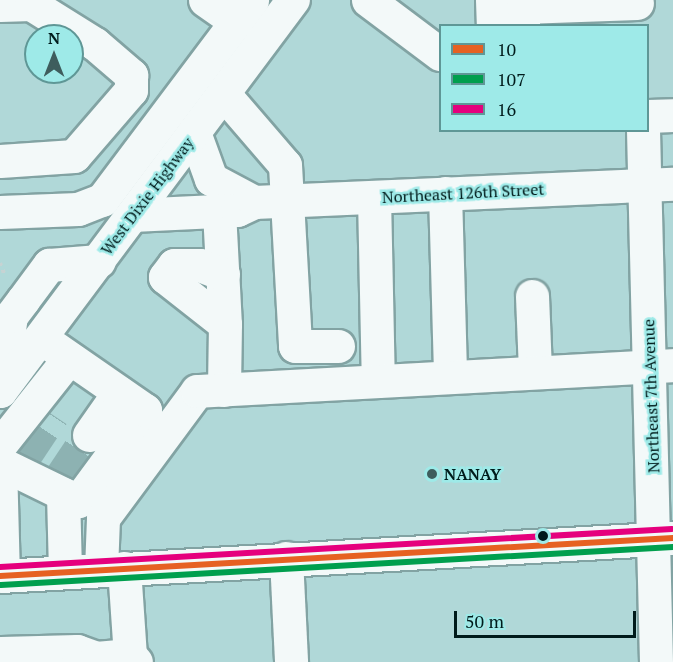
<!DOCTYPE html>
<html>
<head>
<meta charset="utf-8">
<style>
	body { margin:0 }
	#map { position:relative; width:673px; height:662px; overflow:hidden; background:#b0d8d8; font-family:"PT Serif",serif }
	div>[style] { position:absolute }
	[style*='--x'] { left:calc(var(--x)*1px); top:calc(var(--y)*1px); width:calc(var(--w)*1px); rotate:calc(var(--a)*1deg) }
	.minor-tunnel>* { height:33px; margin-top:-16.5px; transform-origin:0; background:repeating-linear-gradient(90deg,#8db2b2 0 33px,transparent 0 49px) }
	.path>* { height:4px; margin-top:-2px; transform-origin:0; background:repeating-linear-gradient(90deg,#c6d3d3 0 3px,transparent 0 7.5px) }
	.roads { filter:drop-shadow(2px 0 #82a3a3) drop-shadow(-2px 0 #82a3a3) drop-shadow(0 2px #82a3a3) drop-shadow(0 -2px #82a3a3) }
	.minor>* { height:33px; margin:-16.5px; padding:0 16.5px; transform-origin:16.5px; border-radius:16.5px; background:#f3f9f9 }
	.major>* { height:33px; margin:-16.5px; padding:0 16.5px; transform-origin:16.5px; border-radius:16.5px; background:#f3f9f9 }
	.bus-1>* { height:6px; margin:-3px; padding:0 3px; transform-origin:3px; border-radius:3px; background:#e66122 }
	.bus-2>* { height:6px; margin:-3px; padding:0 3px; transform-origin:3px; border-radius:3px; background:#009f4e }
	.bus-3>* { height:6px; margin:-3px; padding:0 3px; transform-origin:3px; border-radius:3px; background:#e5007d }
	.dots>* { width:16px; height:16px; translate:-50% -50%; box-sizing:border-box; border:3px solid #9eeae8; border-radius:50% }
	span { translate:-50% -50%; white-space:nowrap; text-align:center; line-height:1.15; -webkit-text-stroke:5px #9eeae8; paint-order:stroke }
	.street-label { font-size:16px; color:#001b1b }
	.poi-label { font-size:16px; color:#001b1b; font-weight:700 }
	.left { translate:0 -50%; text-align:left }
	.legend { position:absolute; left:439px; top:24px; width:210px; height:108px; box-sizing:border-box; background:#9eeae8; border:2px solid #5f9796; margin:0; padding:8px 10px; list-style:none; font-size:18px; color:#001b1b }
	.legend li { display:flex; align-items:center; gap:12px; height:30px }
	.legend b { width:30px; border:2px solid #5f9796 }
	.north { position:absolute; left:24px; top:24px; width:60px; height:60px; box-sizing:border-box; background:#9eeae8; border:2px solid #5f9796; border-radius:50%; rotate:0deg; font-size:16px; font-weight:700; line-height:24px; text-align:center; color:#001b1b }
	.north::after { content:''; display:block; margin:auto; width:21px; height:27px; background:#3e5d5d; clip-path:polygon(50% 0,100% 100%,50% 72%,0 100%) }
	.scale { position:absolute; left:454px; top:611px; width:182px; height:27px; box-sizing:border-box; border:3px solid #001b1b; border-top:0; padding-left:8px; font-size:18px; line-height:21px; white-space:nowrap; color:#001b1b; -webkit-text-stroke:4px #9eeae8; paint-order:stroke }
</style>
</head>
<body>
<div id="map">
	<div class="minor-tunnel">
		<div style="--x:25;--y:456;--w:50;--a:-56.3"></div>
		<div style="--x:61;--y:477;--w:50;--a:-56.3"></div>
	</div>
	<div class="path">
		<div style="--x:0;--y:263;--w:14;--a:69"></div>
	</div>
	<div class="roads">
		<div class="minor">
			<div style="--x:205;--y:0;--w:38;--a:35"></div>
			<div style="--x:368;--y:0;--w:90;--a:36.9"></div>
			<div style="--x:492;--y:0;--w:26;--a:88"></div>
			<div style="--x:0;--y:5;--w:31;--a:-2"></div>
			<div style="--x:31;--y:4;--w:75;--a:32"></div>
			<div style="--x:95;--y:44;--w:48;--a:40.7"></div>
			<div style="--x:131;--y:75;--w:15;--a:90"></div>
			<div style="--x:131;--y:90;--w:87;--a:130.8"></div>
			<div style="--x:74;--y:156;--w:74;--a:176.1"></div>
			<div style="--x:523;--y:26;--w:19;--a:-90"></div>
			<div style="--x:523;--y:7;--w:114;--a:-2"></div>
			<div style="--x:223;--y:93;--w:95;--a:49.3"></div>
			<div style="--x:285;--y:165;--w:181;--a:86.8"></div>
			<div style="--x:295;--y:346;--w:43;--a:0"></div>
			<div style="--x:648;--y:116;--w:25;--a:-2"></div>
			<div style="--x:643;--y:130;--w:532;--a:88.6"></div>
			<div style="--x:194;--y:132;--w:50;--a:70.1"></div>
			<div style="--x:211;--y:179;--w:49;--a:28.1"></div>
			<div style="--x:445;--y:193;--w:184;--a:88.4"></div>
			<div style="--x:374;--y:197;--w:184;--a:88.8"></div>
			<div style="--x:219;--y:211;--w:113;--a:87"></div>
			<div style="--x:225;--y:324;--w:66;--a:90.9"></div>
			<div style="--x:132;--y:215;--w:105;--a:-2.7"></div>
			<div style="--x:237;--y:210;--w:19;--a:-25"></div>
			<div style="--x:254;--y:202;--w:419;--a:-2.5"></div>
			<div style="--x:223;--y:274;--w:25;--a:-159"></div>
			<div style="--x:200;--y:265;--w:26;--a:180"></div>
			<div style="--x:174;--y:265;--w:15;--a:127"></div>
			<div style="--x:165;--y:277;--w:76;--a:38.1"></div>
			<div style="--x:532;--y:296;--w:76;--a:87.7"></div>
			<div style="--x:0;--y:391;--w:76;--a:-81.7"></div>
			<div style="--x:11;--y:316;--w:20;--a:-53"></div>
			<div style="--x:23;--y:300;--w:44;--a:-53.4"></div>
			<div style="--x:49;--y:265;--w:50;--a:-4.6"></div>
			<div style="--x:89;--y:435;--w:52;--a:-55.1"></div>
			<div style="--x:0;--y:445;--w:111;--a:-51.6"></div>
			<div style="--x:0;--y:463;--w:87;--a:26"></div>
			<div style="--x:78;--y:501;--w:113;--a:-53.6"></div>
			<div style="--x:145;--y:410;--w:126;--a:-145.3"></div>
			<div style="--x:0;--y:463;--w:113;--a:88.5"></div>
			<div style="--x:63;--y:494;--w:78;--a:88.5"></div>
			<div style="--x:286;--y:558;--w:104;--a:87.2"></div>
			<div style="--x:124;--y:568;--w:87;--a:86.1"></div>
			<div style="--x:130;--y:655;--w:9;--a:49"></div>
			<div style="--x:101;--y:570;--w:52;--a:-87.8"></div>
			<div style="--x:103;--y:518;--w:158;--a:-53.5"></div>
			<div style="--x:197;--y:391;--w:477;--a:-3.1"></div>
			<div style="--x:2;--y:662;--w:9;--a:-96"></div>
			<div style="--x:1;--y:653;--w:76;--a:-1.5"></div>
			<div style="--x:77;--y:651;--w:20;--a:20"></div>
			<div style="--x:96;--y:658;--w:34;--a:-5"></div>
		</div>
		<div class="major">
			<div style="--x:0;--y:212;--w:78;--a:-2.2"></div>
			<div style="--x:78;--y:209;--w:26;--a:-21"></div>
			<div style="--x:102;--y:200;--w:250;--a:-53.1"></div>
			<div style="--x:0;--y:391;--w:489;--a:-53.2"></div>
			<div style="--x:0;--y:576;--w:674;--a:-3.23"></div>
		</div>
	</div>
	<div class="bus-1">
		<div style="--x:0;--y:576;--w:674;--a:-3.23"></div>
	</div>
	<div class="bus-2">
		<div style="--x:1;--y:585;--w:673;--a:-3.24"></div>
	</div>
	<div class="bus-3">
		<div style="--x:0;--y:567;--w:673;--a:-3.24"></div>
	</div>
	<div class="dots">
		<div style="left:432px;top:474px;background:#3e5d5d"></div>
		<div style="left:543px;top:536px;background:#001b1b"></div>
	</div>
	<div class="street-label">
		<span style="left:463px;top:193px;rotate:-3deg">Northeast 126th Street</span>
		<span style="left:147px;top:196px;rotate:-53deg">West Dixie Highway</span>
		<span style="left:651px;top:396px;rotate:-92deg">Northeast 7th Avenue</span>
	</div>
	<div class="poi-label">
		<span class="left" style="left:444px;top:474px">NANAY</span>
	</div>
	<ul class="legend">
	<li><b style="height:8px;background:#e66122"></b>10</li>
	<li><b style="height:8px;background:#009f4e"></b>107</li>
	<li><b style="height:8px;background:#e5007d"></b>16</li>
	</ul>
	<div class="north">N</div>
	<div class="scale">50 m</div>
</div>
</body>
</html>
